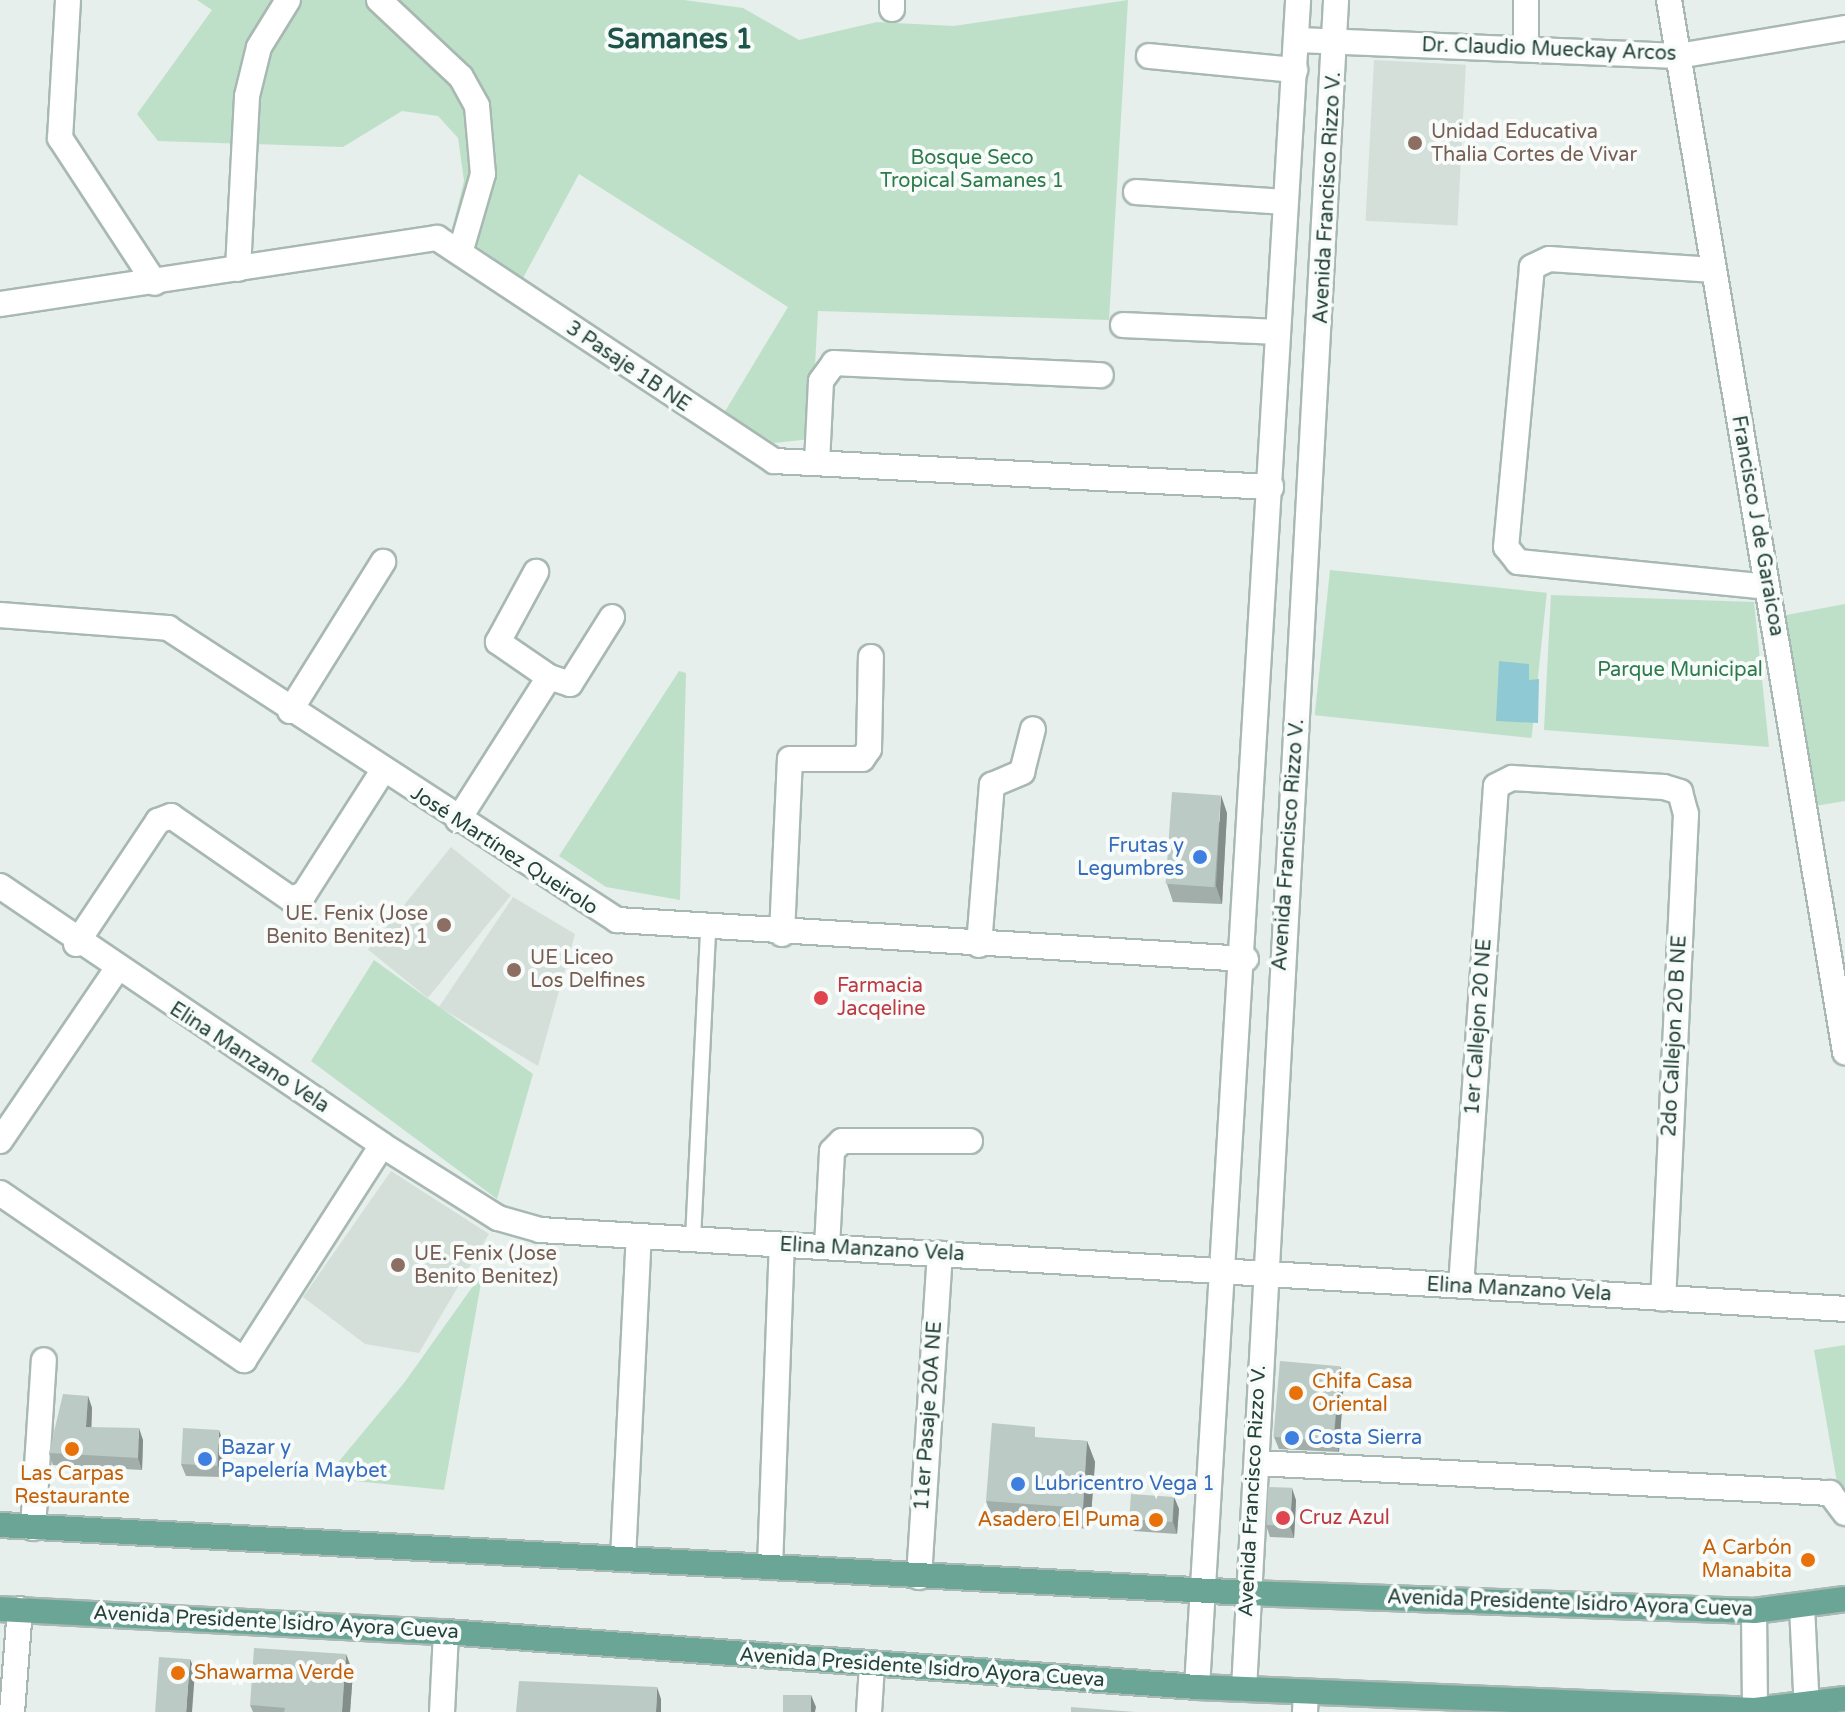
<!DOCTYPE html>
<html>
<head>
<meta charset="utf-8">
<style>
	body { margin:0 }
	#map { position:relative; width:1845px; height:1712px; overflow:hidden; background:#e6efeb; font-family:"Varela Round",sans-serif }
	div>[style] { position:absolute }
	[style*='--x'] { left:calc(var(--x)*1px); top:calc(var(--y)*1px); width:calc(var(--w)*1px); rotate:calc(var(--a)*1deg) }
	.built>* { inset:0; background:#d4dfda; transform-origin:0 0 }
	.green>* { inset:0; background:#bfe0c8; transform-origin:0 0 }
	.water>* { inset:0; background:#8ec9d4 }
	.roads { filter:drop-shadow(2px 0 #a8b8b2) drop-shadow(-2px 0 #a8b8b2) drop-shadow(0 2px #a8b8b2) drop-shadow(0 -2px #a8b8b2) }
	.service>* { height:14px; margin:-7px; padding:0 7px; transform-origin:7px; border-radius:7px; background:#fff }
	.minor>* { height:24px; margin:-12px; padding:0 12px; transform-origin:12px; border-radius:12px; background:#fff }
	.tertiary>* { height:24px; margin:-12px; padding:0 12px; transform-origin:12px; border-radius:12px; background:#fff }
	.secondary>* { height:24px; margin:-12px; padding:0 12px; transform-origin:12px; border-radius:12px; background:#fff }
	.primary>* { height:24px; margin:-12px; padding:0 12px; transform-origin:12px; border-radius:12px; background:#6aa596 }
	.wall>* { inset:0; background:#a1aea9 }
	.shaded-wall>* { inset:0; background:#838d89 }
	.building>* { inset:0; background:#bbcac4; transform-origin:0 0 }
	.dots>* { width:22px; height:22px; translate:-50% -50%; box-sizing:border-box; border:4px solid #f7fbf9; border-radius:50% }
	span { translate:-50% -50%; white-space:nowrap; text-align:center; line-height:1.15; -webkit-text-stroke:8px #f7fbf9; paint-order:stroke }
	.street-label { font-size:20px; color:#24423a }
	.education-label { font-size:20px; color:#785e54 }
	.left { translate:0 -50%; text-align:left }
	.right { translate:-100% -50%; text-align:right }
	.park-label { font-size:20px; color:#2d7a4b }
	.shop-label { font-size:20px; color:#366cbe }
	.health-label { font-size:20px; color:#be3a42 }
	.food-label { font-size:20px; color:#c56008 }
	.district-label { font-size:28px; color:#1f5548; font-weight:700 }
</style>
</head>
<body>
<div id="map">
	<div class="built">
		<div style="left:1374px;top:60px;width:92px;height:161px;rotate:3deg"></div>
		<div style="left:451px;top:847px;width:77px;height:132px;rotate:39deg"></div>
		<div style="clip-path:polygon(513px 897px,575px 934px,538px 1066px,439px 1007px)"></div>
		<div style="clip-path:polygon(391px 1171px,489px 1234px,419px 1353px,365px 1344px,303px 1297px)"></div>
	</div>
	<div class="green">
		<div style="clip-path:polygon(197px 0,684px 0,743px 8px,799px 40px,877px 22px,954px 26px,1128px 0,1109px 320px,818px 311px,811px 439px,774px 443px,724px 413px,788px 307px,579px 174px,523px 278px,452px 229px,464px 181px,458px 138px,438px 116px,402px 111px,343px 147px,158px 141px,137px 114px,212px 10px)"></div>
		<div style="left:1330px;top:570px;width:218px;height:146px;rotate:6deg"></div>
		<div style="clip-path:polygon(1551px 595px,1754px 602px,1769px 747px,1544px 730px)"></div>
		<div style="clip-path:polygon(1845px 604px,1845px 801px,1815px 806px,1781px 616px)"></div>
		<div style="clip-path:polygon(679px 671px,686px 673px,680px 900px,606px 887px,559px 856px)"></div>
		<div style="clip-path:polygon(374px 960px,533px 1074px,497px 1199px,311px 1061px)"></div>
		<div style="clip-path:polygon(483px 1272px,444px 1490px,325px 1478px,404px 1383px)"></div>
		<div style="clip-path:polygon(1845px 1345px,1845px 1528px,1814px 1350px)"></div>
	</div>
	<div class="water">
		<div style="clip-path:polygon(1499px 661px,1529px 664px,1529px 680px,1539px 679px,1538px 723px,1496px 721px)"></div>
	</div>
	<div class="roads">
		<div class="service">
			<div style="--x:693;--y:1239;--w:310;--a:-87.2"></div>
		</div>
		<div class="minor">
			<div style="--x:68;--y:0;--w:138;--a:93.3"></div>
			<div style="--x:60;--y:138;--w:173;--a:56.8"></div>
			<div style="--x:379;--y:0;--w:112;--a:43.2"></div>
			<div style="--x:461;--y:77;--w:33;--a:61"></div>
			<div style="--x:477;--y:106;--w:68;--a:85"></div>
			<div style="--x:483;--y:174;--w:82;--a:106.2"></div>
			<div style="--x:1669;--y:0;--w:1067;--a:80.5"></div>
			<div style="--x:892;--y:9;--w:9;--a:-90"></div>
			<div style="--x:1298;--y:40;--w:380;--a:2.4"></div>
			<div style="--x:1678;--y:56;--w:169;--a:-9.5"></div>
			<div style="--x:1526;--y:49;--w:49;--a:-90"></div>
			<div style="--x:1149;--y:56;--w:147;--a:5.5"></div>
			<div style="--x:1136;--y:192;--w:149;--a:3.8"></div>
			<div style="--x:238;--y:269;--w:173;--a:-87"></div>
			<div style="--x:247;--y:96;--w:50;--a:-76.2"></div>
			<div style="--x:259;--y:47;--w:55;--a:-58.3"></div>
			<div style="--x:1714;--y:270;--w:165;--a:-176.2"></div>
			<div style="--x:1549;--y:259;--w:19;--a:155"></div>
			<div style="--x:1532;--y:267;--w:281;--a:95.3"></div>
			<div style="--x:1506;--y:547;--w:19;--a:51"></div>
			<div style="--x:1518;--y:562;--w:250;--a:5.7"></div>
			<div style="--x:0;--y:304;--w:442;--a:-8.6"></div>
			<div style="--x:437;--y:238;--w:404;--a:33.5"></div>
			<div style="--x:774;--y:461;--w:498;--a:3"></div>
			<div style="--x:1123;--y:325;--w:155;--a:2.6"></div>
			<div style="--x:817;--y:463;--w:82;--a:-87.2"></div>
			<div style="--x:821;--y:381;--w:22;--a:-54"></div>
			<div style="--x:834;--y:363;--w:267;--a:2.6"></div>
			<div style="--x:0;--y:615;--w:169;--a:4.4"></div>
			<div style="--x:168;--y:628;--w:536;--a:33.04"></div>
			<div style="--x:617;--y:920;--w:630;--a:3.55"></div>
			<div style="--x:549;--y:677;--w:22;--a:18"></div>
			<div style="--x:570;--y:684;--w:79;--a:-57.9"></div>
			<div style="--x:290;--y:711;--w:176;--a:-58"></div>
			<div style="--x:458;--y:820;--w:169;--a:-57.5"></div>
			<div style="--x:549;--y:677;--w:62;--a:-145.5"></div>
			<div style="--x:498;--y:642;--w:80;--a:-61.5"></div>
			<div style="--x:0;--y:886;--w:462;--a:34.1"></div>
			<div style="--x:382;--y:1145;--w:137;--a:32.2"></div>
			<div style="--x:498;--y:1218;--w:44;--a:15.9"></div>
			<div style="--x:540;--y:1230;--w:1307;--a:3.46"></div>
			<div style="--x:782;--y:934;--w:175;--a:-87.4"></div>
			<div style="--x:790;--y:759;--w:72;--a:0"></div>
			<div style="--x:862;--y:759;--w:12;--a:-55"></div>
			<div style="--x:869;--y:749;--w:92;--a:-88.8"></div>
			<div style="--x:76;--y:944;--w:148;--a:-56.3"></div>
			<div style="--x:158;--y:821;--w:14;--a:-21"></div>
			<div style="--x:171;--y:816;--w:146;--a:34.7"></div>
			<div style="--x:291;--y:899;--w:14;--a:-21"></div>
			<div style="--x:304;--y:894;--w:145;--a:-57.4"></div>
			<div style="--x:979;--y:945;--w:161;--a:-85.4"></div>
			<div style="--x:992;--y:785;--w:33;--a:-23"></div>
			<div style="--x:1022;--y:772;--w:44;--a:-75.7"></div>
			<div style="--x:0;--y:1141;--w:207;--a:-55.8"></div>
			<div style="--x:0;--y:1193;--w:296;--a:34.4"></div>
			<div style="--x:244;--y:1360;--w:255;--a:-57.3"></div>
			<div style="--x:827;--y:1247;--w:96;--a:-87"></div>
			<div style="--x:832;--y:1151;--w:14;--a:-45"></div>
			<div style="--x:842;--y:1141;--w:128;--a:0"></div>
			<div style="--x:1461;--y:1286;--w:501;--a:-86"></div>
			<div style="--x:1496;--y:786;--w:18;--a:-27"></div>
			<div style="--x:1512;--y:778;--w:152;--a:3.4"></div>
			<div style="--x:1664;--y:787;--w:17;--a:17"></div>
			<div style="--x:1680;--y:792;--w:23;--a:75"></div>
			<div style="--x:1686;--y:814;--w:485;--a:92.7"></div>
			<div style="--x:1257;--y:1463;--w:574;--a:3"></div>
			<div style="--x:1830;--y:1493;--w:25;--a:53"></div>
			<div style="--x:33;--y:1528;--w:168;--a:-86.3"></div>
			<div style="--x:623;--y:1559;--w:323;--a:-87.2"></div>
			<div style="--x:770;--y:1567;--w:322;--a:-87.9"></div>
			<div style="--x:919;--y:1577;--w:324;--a:-86.3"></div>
			<div style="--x:12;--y:1712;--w:103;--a:-85.6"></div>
			<div style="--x:442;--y:1712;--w:80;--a:-87.1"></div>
			<div style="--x:869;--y:1712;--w:46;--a:-86.3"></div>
			<div style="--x:1305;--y:1712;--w:20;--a:-87"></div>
		</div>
		<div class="tertiary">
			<div style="--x:1802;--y:1606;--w:106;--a:87.3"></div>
			<div style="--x:1754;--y:1611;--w:101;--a:89.4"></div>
		</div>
		<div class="secondary">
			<div style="--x:1197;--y:1687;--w:1690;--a:-86.57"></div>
			<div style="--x:1244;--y:1689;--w:1692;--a:-86.88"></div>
		</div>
		<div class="primary">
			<div style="--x:0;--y:1525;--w:1249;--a:3.12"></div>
			<div style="--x:1247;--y:1593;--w:507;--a:2.03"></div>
			<div style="--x:1754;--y:1611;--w:92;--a:-7.5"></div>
			<div style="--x:0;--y:1609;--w:447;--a:3"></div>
			<div style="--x:446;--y:1632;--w:753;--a:4.19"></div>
			<div style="--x:1197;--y:1687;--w:558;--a:2.36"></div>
			<div style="--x:1755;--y:1710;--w:91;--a:-7"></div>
		</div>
	</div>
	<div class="wall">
		<div style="clip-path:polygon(1227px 813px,1222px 904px,1173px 902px,1167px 884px)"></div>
		<div style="clip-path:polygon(1344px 1378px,1339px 1452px,1279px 1449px,1274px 1437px)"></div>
		<div style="clip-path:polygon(88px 1396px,92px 1408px,91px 1427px,143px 1440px,142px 1470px,53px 1465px,49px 1453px)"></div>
		<div style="clip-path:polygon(1039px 1438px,1087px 1441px,1095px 1462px,1090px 1529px,993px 1521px,986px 1501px)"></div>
		<div style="clip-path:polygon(223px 1442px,222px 1477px,186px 1476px,181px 1464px)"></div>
		<div style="clip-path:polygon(1174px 1497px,1179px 1509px,1177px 1534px,1134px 1531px,1129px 1519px)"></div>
		<div style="clip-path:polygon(1296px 1500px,1294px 1538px,1270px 1537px,1266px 1525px)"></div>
		<div style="clip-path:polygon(353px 1672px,350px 1712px,253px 1712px,250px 1705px)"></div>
	</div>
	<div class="shaded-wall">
		<div style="clip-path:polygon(1221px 795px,1227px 813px,1222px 904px,1216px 886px)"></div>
		<div style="clip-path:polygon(1340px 1366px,1344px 1378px,1339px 1452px,1334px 1440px)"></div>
		<div style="clip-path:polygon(88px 1396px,92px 1408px,91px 1439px,86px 1427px)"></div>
		<div style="clip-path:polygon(139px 1428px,143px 1440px,142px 1470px,138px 1458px)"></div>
		<div style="clip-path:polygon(219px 1430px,223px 1442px,222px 1477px,218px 1465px)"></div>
		<div style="clip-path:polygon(1087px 1441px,1095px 1462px,1090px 1529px,1083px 1508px)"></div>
		<div style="clip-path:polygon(1292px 1488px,1296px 1500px,1294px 1538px,1290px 1526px)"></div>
		<div style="clip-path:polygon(1174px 1497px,1179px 1509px,1177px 1534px,1173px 1522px)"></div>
		<div style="clip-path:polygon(346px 1654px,353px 1672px,350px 1712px,342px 1712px)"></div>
		<div style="clip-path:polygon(190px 1659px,195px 1671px,192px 1712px,186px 1712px)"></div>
		<div style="clip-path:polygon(657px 1687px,661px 1699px,661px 1712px,656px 1712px)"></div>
		<div style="clip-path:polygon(811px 1695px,816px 1707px,815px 1712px,811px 1712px)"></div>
	</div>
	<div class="building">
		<div style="left:1172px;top:792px;width:49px;height:92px;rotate:4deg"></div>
		<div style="left:1280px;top:1361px;width:60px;height:76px;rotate:5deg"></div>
		<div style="clip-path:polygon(63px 1394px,88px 1396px,86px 1427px,139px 1428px,138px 1458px,49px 1453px)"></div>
		<div style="clip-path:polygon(992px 1423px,1035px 1427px,1035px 1437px,1087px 1441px,1083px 1508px,986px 1501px)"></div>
		<div style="left:183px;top:1428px;width:36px;height:36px;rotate:3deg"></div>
		<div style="left:1268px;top:1487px;width:24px;height:38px;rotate:2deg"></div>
		<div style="left:1131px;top:1494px;width:43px;height:25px;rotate:4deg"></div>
		<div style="clip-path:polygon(254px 1648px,346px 1654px,342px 1712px,284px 1712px,285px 1708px,250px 1705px)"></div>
		<div style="left:159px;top:1657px;width:31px;height:55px;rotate:4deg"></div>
		<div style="clip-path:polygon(519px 1681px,657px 1687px,656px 1712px,516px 1712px)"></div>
		<div style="left:783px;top:1695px;width:28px;height:17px"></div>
		<div style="clip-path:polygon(1071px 1707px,1135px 1712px,1071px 1712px)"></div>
	</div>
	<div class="dots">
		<div style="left:1415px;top:143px;background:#8d6e63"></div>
		<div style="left:1200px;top:857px;background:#3f7fe0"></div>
		<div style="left:444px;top:925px;background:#8d6e63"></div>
		<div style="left:514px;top:970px;background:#8d6e63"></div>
		<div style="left:821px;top:998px;background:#e0444e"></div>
		<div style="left:398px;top:1265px;background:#8d6e63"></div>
		<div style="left:1296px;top:1393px;background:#e8710a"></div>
		<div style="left:1292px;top:1438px;background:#3f7fe0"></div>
		<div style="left:72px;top:1449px;background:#e8710a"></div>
		<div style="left:205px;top:1459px;background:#3f7fe0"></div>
		<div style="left:1018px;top:1484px;background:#3f7fe0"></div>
		<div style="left:1283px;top:1518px;background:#e0444e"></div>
		<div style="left:1156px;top:1520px;background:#e8710a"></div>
		<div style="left:1808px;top:1560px;background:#e8710a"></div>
		<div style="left:178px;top:1673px;background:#e8710a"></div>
	</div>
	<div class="street-label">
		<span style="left:1549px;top:50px;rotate:2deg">Dr. Claudio Mueckay Arcos</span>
		<span style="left:1328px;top:198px;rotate:-87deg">Avenida Francisco Rizzo V.</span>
		<span style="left:628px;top:367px;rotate:34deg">3 Pasaje 1B NE</span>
		<span style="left:1757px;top:526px;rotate:80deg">Francisco J de Garaicoa</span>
		<span style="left:1289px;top:845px;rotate:-86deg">Avenida Francisco Rizzo V.</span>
		<span style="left:504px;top:851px;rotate:33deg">José Martínez Queirolo</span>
		<span style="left:1479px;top:1027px;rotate:-86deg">1er Callejon 20 NE</span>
		<span style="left:1675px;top:1036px;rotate:-87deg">2do Callejon 20 B NE</span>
		<span style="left:249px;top:1058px;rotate:33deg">Elina Manzano Vela</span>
		<span style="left:872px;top:1250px;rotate:3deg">Elina Manzano Vela</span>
		<span style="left:1519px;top:1290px;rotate:3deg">Elina Manzano Vela</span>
		<span style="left:929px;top:1416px;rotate:-86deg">11er Pasaje 20A NE</span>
		<span style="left:1253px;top:1491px;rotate:-87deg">Avenida Francisco Rizzo V.</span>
		<span style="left:1570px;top:1604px;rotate:2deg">Avenida Presidente Isidro Ayora Cueva</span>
		<span style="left:276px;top:1623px;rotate:3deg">Avenida Presidente Isidro Ayora Cueva</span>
		<span style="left:922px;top:1668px;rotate:4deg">Avenida Presidente Isidro Ayora Cueva</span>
	</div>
	<div class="education-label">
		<span class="left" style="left:1431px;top:144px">Unidad Educativa<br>Thalia Cortes de Vivar</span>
		<span class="right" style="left:428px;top:926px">UE. Fenix (Jose<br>Benito Benitez) 1</span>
		<span class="left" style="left:530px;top:970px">UE Liceo<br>Los Delfines</span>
		<span class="left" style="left:414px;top:1266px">UE. Fenix (Jose<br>Benito Benitez)</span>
	</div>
	<div class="park-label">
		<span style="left:972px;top:170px">Bosque Seco<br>Tropical Samanes 1</span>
		<span style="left:1680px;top:670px">Parque Municipal</span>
	</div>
	<div class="shop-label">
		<span class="right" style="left:1184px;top:858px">Frutas y<br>Legumbres</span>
		<span class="left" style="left:1308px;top:1438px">Costa Sierra</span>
		<span class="left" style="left:221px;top:1460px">Bazar y<br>Papelería Maybet</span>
		<span class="left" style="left:1034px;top:1484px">Lubricentro Vega 1</span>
	</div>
	<div class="health-label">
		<span class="left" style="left:837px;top:998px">Farmacia<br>Jacqeline</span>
		<span class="left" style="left:1299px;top:1518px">Cruz Azul</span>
	</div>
	<div class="food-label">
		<span class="left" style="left:1312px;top:1394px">Chifa Casa<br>Oriental</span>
		<span style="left:72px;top:1486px">Las Carpas<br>Restaurante</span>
		<span class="right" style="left:1140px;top:1520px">Asadero El Puma</span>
		<span class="right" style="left:1792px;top:1560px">A Carbón<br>Manabita</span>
		<span class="left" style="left:194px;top:1673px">Shawarma Verde</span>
	</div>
	<div class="district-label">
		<span style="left:680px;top:39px">Samanes 1</span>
	</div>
</div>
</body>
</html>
